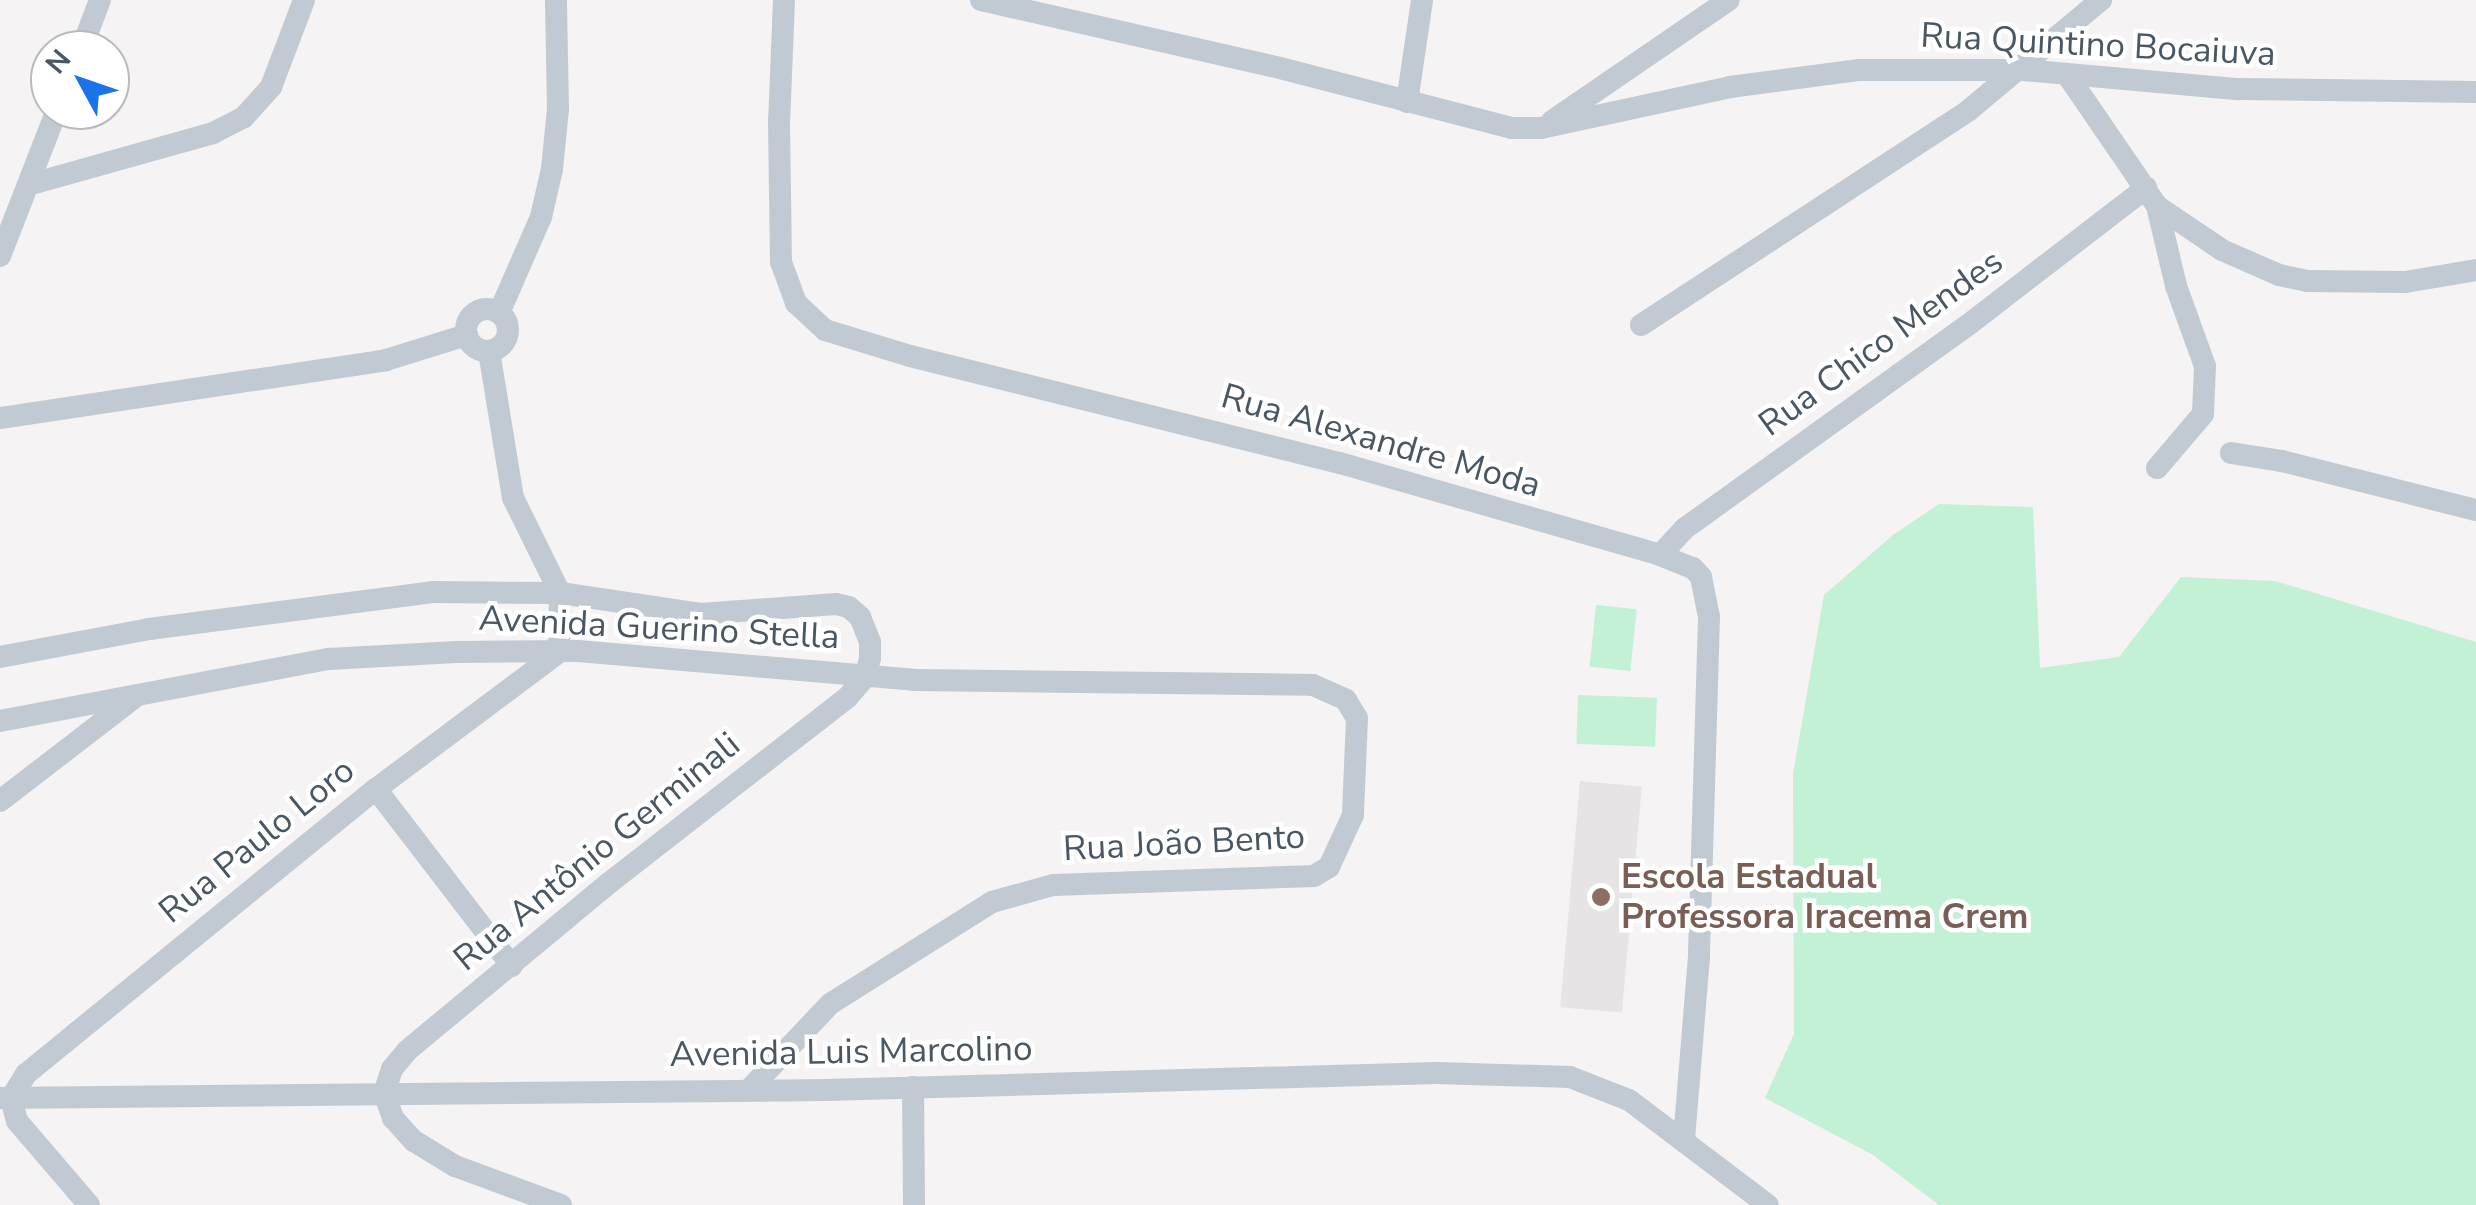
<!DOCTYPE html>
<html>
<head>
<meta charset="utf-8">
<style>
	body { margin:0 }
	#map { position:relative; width:2476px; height:1205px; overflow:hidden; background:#f5f3f3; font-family:"Nunito Sans",sans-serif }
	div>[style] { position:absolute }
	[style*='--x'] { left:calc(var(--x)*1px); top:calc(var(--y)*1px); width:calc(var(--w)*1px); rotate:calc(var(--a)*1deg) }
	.education>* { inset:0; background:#e6e4e5; transform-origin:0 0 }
	.green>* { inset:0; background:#c3f1d5; transform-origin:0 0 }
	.minor>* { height:22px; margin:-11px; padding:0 11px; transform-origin:11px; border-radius:11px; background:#c1cad2 }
	.minor>.ring { margin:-11px; padding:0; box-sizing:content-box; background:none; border:22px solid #c1cad2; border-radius:50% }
	.dots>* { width:28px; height:28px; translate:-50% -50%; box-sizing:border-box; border:5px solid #fff; border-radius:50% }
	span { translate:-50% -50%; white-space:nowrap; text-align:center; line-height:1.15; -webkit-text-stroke:9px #fff; paint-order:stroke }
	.street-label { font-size:35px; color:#4a5661 }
	.education-label { font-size:35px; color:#785e54; font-weight:700 }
	.left { translate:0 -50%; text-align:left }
	.north { position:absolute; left:30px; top:30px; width:100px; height:100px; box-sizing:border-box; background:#fff; border:2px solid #b7bbc0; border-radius:50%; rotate:310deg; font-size:28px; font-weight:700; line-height:40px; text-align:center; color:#4a5661 }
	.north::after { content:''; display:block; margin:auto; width:35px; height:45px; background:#1a73e8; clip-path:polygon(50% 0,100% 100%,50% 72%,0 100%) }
</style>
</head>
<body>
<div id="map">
	<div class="education">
		<div style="left:1580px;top:781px;width:62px;height:227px;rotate:5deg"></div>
	</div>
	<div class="green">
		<div style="clip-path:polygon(1939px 504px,2033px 507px,2040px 668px,2119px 657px,2181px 577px,2275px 581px,2476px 642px,2476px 1205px,1939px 1205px,1873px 1155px,1765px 1098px,1794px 1034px,1793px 774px,1824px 595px,1893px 535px)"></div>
		<div style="left:1596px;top:605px;width:41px;height:62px;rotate:6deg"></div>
		<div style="left:1578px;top:695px;width:79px;height:49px;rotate:2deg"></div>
	</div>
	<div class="minor">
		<div style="--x:784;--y:0;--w:122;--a:92.3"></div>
		<div style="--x:779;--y:122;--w:140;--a:89.2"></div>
		<div style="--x:781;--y:262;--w:44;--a:69.9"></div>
		<div style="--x:796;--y:303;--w:40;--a:43"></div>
		<div style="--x:825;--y:330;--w:89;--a:17"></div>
		<div style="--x:910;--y:356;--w:443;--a:14"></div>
		<div style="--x:1340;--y:463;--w:333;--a:16"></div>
		<div style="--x:1660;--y:555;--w:35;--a:22"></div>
		<div style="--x:1693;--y:568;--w:12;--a:48"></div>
		<div style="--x:1701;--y:577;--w:41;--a:78.7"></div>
		<div style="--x:1709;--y:617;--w:340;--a:91.7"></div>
		<div style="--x:1699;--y:957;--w:184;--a:94.7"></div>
		<div style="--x:981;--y:0;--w:307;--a:12.8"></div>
		<div style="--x:1280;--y:68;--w:240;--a:14.5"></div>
		<div style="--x:1512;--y:128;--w:29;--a:0"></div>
		<div style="--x:1541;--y:128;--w:193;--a:-12.2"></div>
		<div style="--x:1730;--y:87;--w:131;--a:-7.5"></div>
		<div style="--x:1860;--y:70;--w:163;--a:0"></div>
		<div style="--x:2023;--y:70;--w:216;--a:5.1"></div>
		<div style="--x:2238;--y:89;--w:238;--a:0.7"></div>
		<div style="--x:81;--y:50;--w:53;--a:-69.2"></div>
		<div style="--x:2068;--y:76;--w:158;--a:55.6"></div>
		<div style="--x:2157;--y:206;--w:82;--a:76.6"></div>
		<div style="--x:2176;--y:286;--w:85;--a:70.1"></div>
		<div style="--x:2205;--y:366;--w:48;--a:92.4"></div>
		<div style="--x:2203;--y:414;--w:71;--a:130.4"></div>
		<div style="--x:1407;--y:102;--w:103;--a:-81.6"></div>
		<div style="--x:1552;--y:121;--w:214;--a:-34.4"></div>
		<div style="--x:28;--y:185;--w:192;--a:-15.7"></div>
		<div style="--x:213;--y:133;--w:34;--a:-27"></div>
		<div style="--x:243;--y:118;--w:42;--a:-47.9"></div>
		<div style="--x:271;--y:87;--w:93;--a:-69.2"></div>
		<div style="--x:2157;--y:206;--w:78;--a:34.1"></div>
		<div style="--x:2222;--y:250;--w:62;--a:23.7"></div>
		<div style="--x:2279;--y:275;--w:29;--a:12"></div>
		<div style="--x:2307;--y:281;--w:98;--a:0.6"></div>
		<div style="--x:2405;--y:282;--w:72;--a:-9.6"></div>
		<div style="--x:0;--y:256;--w:157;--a:-68.7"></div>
		<div class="ring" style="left:466px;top:309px;width:20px;height:20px"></div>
		<div style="--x:499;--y:313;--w:105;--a:-66.4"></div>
		<div style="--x:541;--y:217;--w:49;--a:-77.1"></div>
		<div style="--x:552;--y:169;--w:60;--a:-84.3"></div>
		<div style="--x:558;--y:109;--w:109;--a:-91.1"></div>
		<div style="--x:1641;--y:325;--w:392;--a:-33.2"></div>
		<div style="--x:1969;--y:110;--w:172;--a:-39.8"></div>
		<div style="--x:0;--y:418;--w:390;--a:-8.5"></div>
		<div style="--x:386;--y:360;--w:85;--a:-17.2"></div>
		<div style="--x:2231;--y:453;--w:52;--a:8.9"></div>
		<div style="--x:2282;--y:461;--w:200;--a:14.2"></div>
		<div style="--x:1660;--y:555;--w:35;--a:-47"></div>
		<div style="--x:1684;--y:529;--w:350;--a:-35.7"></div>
		<div style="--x:1968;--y:325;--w:225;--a:-37.6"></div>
		<div style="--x:0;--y:657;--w:152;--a:-10.6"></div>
		<div style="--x:149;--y:629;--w:286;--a:-7.4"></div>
		<div style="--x:433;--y:592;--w:127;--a:0.5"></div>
		<div style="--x:560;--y:593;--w:142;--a:8.5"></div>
		<div style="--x:700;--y:614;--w:136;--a:-4.2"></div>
		<div style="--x:836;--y:604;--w:13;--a:13"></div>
		<div style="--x:849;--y:607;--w:15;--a:42"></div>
		<div style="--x:860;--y:617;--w:27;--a:68"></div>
		<div style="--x:870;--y:642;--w:16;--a:90"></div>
		<div style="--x:870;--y:658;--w:18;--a:103"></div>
		<div style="--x:866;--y:676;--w:28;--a:131"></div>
		<div style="--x:848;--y:697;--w:303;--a:142.1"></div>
		<div style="--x:609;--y:883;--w:263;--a:140.3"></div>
		<div style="--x:407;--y:1051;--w:23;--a:130"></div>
		<div style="--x:392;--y:1069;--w:25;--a:108"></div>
		<div style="--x:384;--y:1093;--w:27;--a:70"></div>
		<div style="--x:393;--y:1118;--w:31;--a:48"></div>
		<div style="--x:414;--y:1141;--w:48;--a:31.4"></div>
		<div style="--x:455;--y:1166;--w:113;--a:20.2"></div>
		<div style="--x:0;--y:721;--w:335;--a:-10.7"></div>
		<div style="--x:329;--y:659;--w:127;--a:-3.2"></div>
		<div style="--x:456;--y:652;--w:122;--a:-0.5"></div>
		<div style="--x:578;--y:651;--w:337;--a:4.9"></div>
		<div style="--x:914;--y:680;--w:399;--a:0.7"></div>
		<div style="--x:1313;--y:685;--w:36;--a:24"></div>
		<div style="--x:1346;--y:700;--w:21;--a:59"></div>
		<div style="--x:1357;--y:718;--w:97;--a:92.4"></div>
		<div style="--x:1353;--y:815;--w:57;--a:114.8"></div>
		<div style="--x:1329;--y:867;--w:17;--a:149"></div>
		<div style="--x:1314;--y:876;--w:261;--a:178"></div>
		<div style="--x:1053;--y:885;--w:63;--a:164.4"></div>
		<div style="--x:992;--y:902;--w:191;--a:147.8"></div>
		<div style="--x:830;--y:1004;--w:117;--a:133.3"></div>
		<div style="--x:376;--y:789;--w:223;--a:52.5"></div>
		<div style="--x:0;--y:801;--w:170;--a:-37.6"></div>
		<div style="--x:913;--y:1087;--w:118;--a:89.5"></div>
		<div style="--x:0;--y:1098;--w:826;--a:-0.55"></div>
		<div style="--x:826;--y:1090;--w:611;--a:-1.59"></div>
		<div style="--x:1437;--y:1073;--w:133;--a:1.7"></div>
		<div style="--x:1570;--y:1077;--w:63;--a:21.3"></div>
		<div style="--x:1629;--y:1100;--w:174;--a:37.1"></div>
		<div style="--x:89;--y:1205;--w:111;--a:-130.6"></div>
		<div style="--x:17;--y:1121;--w:24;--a:-105"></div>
		<div style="--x:11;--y:1098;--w:28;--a:-58"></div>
		<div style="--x:26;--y:1074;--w:451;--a:-39.2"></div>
		<div style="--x:376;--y:789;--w:229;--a:-36.8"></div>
		<div style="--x:559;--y:652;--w:59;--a:-89"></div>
		<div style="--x:560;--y:593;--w:106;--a:-116.3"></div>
		<div style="--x:513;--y:498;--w:149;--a:-99.3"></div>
	</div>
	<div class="dots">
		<div style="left:1601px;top:897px;background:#8d6e63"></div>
	</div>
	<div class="street-label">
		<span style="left:2098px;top:45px;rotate:3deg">Rua Quintino Bocaiuva</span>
		<span style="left:1881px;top:343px;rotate:-36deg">Rua Chico Mendes</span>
		<span style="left:1381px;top:441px;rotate:16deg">Rua Alexandre Moda</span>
		<span style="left:659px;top:628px;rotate:3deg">Avenida Guerino Stella</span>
		<span style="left:257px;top:841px;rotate:-39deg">Rua Paulo Loro</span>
		<span style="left:1184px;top:843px;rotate:-3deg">Rua João Bento</span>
		<span style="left:597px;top:852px;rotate:-39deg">Rua Antônio Germinali</span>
		<span style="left:851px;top:1052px;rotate:-1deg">Avenida Luis Marcolino</span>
	</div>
	<div class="education-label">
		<span class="left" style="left:1621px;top:897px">Escola Estadual<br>Professora Iracema Crem</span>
	</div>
	<div class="north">N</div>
</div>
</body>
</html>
